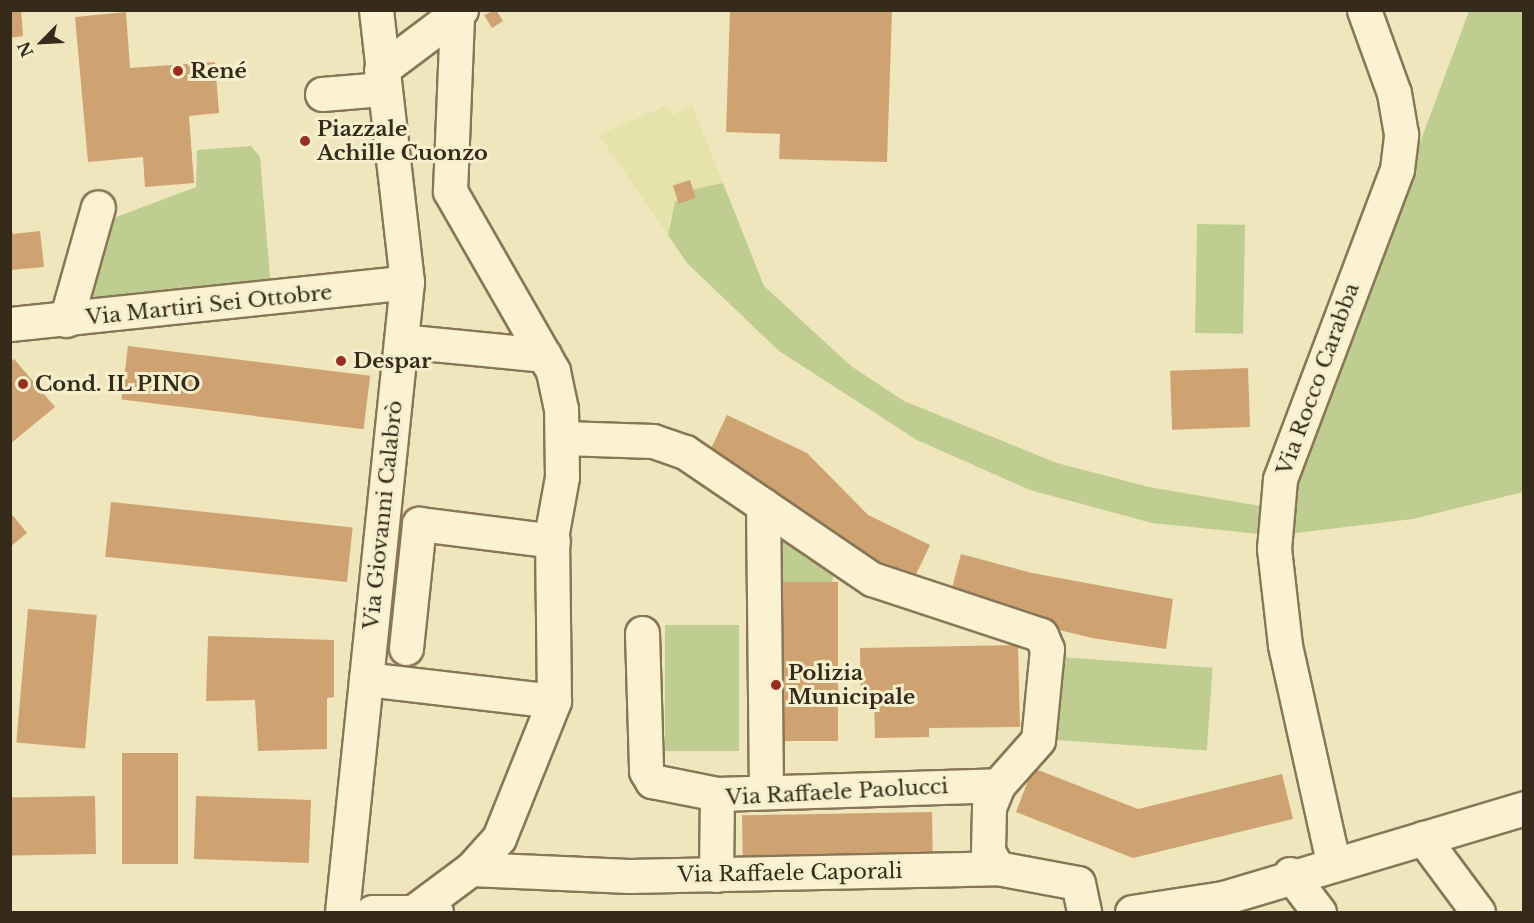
<!DOCTYPE html>
<html>
<head>
<meta charset="utf-8">
<style>
	body { margin:0 }
	#map { position:relative; width:1534px; height:923px; overflow:hidden; background:#efe6bd; font-family:"Libre Baskerville",serif }
	div>[style] { position:absolute }
	[style*='--x'] { left:calc(var(--x)*1px); top:calc(var(--y)*1px); width:calc(var(--w)*1px); rotate:calc(var(--a)*1deg) }
	.farmland>* { inset:0; background:#e5e2aa }
	.green>* { inset:0; background:#c0cd91; transform-origin:0 0 }
	.building>* { inset:0; background:#cfa271; transform-origin:0 0 }
	.roads { filter:drop-shadow(2px 0 #887656) drop-shadow(-2px 0 #887656) drop-shadow(0 2px #887656) drop-shadow(0 -2px #887656) }
	.minor>* { height:33px; margin:-16.5px; padding:0 16.5px; transform-origin:16.5px; border-radius:16.5px; background:#faf2d0 }
	.dots>* { width:16px; height:16px; translate:-50% -50%; box-sizing:border-box; border:3px solid #f6efcd; border-radius:50% }
	span { translate:-50% -50%; white-space:nowrap; text-align:center; line-height:1.15; -webkit-text-stroke:6px #f6efcd; paint-order:stroke }
	.poi-label { font-size:21px; color:#362b1b; font-weight:700 }
	.left { translate:0 -50%; text-align:left }
	.street-label { font-size:21px; color:#362b1b }
	.frame { position:absolute; inset:0; border:12px solid #362b1b; pointer-events:none }
	.north { position:absolute; left:12px; top:12px; width:60px; height:60px; -webkit-text-stroke:4px #f6efcd; paint-order:stroke; rotate:246deg; font-size:16px; font-weight:700; line-height:24px; text-align:center; color:#362b1b }
	.north::after { content:''; display:block; margin:auto; width:21px; height:27px; background:#362b1b; clip-path:polygon(50% 0,100% 100%,50% 72%,0 100%) }
</style>
</head>
<body>
<div id="map">
	<div class="farmland">
		<div style="clip-path:polygon(667px 105px,672px 115px,692px 106px,723px 183px,690px 190px,670px 216px,668px 235px,599px 135px)"></div>
	</div>
	<div class="green">
		<div style="clip-path:polygon(1469px 11px,1523px 11px,1523px 492px,1413px 519px,1287px 534px,1301px 462px)"></div>
		<div style="clip-path:polygon(251px 146px,260px 157px,271px 289px,90px 310px,88px 282px,111px 219px,196px 187px,197px 150px)"></div>
		<div style="clip-path:polygon(723px 183px,764px 286px,851px 366px,904px 401px,1057px 463px,1149px 487px,1260px 506px,1259px 534px,1152px 523px,1030px 490px,917px 440px,779px 351px,687px 263px,668px 235px,675px 202px,690px 190px)"></div>
		<div style="left:1197px;top:224px;width:48px;height:109px;rotate:1deg"></div>
		<div style="clip-path:polygon(784px 539px,835px 571px,831px 585px,814px 600px,766px 576px,772px 546px)"></div>
		<div style="left:739px;top:625px;width:126px;height:74px;rotate:90deg"></div>
		<div style="left:1059px;top:657px;width:154px;height:83px;rotate:4deg"></div>
	</div>
	<div class="building">
		<div style="clip-path:polygon(10px 10px,21px 10px,23px 36px,10px 38px)"></div>
		<div style="clip-path:polygon(496px 10px,503px 21px,492px 28px,484px 15px)"></div>
		<div style="clip-path:polygon(730px 10px,892px 10px,887px 162px,779px 159px,780px 134px,726px 132px)"></div>
		<div style="clip-path:polygon(126px 12px,130px 68px,215px 62px,219px 113px,189px 116px,194px 183px,145px 187px,143px 157px,88px 162px,75px 17px)"></div>
		<div style="left:690px;top:180px;width:19px;height:18px;rotate:72deg"></div>
		<div style="clip-path:polygon(10px 226px,13px 234px,40px 231px,44px 267px,10px 270px)"></div>
		<div style="left:128px;top:346px;width:244px;height:54px;rotate:7deg"></div>
		<div style="clip-path:polygon(14px 359px,55px 407px,10px 444px,10px 362px)"></div>
		<div style="left:1248px;top:368px;width:59px;height:78px;rotate:88deg"></div>
		<div style="clip-path:polygon(727px 415px,807px 453px,868px 515px,930px 545px,909px 589px,839px 555px,779px 493px,706px 459px)"></div>
		<div style="left:111px;top:502px;width:243px;height:55px;rotate:6deg"></div>
		<div style="clip-path:polygon(10px 512px,27px 533px,10px 547px)"></div>
		<div style="clip-path:polygon(961px 554px,1032px 573px,1173px 599px,1166px 649px,1092px 638px,948px 603px)"></div>
		<div style="left:779px;top:582px;width:59px;height:159px"></div>
		<div style="left:28px;top:609px;width:69px;height:134px;rotate:5deg"></div>
		<div style="clip-path:polygon(208px 636px,334px 640px,334px 697px,327px 698px,327px 749px,258px 751px,255px 700px,206px 701px)"></div>
		<div style="clip-path:polygon(1018px 645px,1020px 727px,929px 728px,929px 737px,875px 738px,874px 696px,861px 696px,860px 648px)"></div>
		<div style="left:122px;top:753px;width:56px;height:111px"></div>
		<div style="clip-path:polygon(1033px 768px,1138px 809px,1282px 774px,1293px 819px,1133px 858px,1016px 812px)"></div>
		<div style="left:95px;top:796px;width:58px;height:85px;rotate:89deg"></div>
		<div style="left:311px;top:800px;width:63px;height:115px;rotate:92deg"></div>
		<div style="left:932px;top:812px;width:49px;height:190px;rotate:89deg"></div>
	</div>
	<div class="roads">
		<div class="minor">
			<div style="--x:381;--y:70;--w:100;--a:-36.9"></div>
			<div style="--x:322;--y:94;--w:61;--a:-4.7"></div>
			<div style="--x:66;--y:320;--w:117;--a:-74.2"></div>
			<div style="--x:10;--y:324;--w:399;--a:-6"></div>
			<div style="--x:401;--y:341;--w:144;--a:5.6"></div>
			<div style="--x:563;--y:438;--w:90;--a:1.9"></div>
			<div style="--x:653;--y:441;--w:34;--a:19"></div>
			<div style="--x:685;--y:452;--w:226;--a:34.2"></div>
			<div style="--x:872;--y:579;--w:178;--a:18.3"></div>
			<div style="--x:1041;--y:635;--w:15;--a:67"></div>
			<div style="--x:1047;--y:649;--w:91;--a:95.6"></div>
			<div style="--x:1038;--y:740;--w:60;--a:131.6"></div>
			<div style="--x:998;--y:785;--w:24;--a:112"></div>
			<div style="--x:989;--y:807;--w:44;--a:91.3"></div>
			<div style="--x:988;--y:851;--w:19;--a:62"></div>
			<div style="--x:763;--y:505;--w:287;--a:89.4"></div>
			<div style="--x:642;--y:633;--w:138;--a:88.3"></div>
			<div style="--x:646;--y:771;--w:12;--a:59"></div>
			<div style="--x:652;--y:781;--w:66;--a:11.3"></div>
			<div style="--x:406;--y:648;--w:125;--a:-84"></div>
			<div style="--x:419;--y:524;--w:135;--a:7.2"></div>
			<div style="--x:366;--y:679;--w:189;--a:6.7"></div>
			<div style="--x:1423;--y:838;--w:92;--a:53.4"></div>
			<div style="--x:1333;--y:862;--w:222;--a:-102.5"></div>
			<div style="--x:1285;--y:645;--w:97;--a:-96.5"></div>
			<div style="--x:1274;--y:549;--w:70;--a:-85.1"></div>
			<div style="--x:1280;--y:479;--w:331;--a:-69.3"></div>
			<div style="--x:1397;--y:169;--w:35;--a:-83"></div>
			<div style="--x:1401;--y:134;--w:42;--a:-99.7"></div>
			<div style="--x:1394;--y:93;--w:88;--a:-109.9"></div>
			<div style="--x:471;--y:869;--w:158;--a:2.5"></div>
			<div style="--x:629;--y:876;--w:368;--a:-1.2"></div>
			<div style="--x:997;--y:868;--w:82;--a:10.5"></div>
			<div style="--x:1078;--y:883;--w:30;--a:78"></div>
			<div style="--x:1290;--y:874;--w:48;--a:52.7"></div>
			<div style="--x:716;--y:875;--w:81;--a:-89.3"></div>
			<div style="--x:717;--y:794;--w:281;--a:-1.8"></div>
			<div style="--x:342;--y:912;--w:633;--a:-84.11"></div>
			<div style="--x:407;--y:282;--w:274;--a:-96.5"></div>
			<div style="--x:372;--y:912;--w:64;--a:0"></div>
			<div style="--x:413;--y:912;--w:72;--a:-36.6"></div>
			<div style="--x:471;--y:869;--w:42;--a:-47.9"></div>
			<div style="--x:499;--y:838;--w:148;--a:-68.1"></div>
			<div style="--x:554;--y:701;--w:169;--a:-90.7"></div>
			<div style="--x:552;--y:532;--w:56;--a:-79.7"></div>
			<div style="--x:562;--y:477;--w:68;--a:-90.8"></div>
			<div style="--x:561;--y:409;--w:39;--a:-102"></div>
			<div style="--x:553;--y:371;--w:207;--a:-119.8"></div>
			<div style="--x:450;--y:191;--w:178;--a:-87.7"></div>
			<div style="--x:1132;--y:912;--w:92;--a:-8.7"></div>
			<div style="--x:1223;--y:898;--w:314;--a:-16.6"></div>
		</div>
	</div>
	<div class="dots">
		<div style="left:178px;top:71px;background:#992f23"></div>
		<div style="left:305px;top:141px;background:#992f23"></div>
		<div style="left:341px;top:361px;background:#992f23"></div>
		<div style="left:23px;top:384px;background:#992f23"></div>
		<div style="left:776px;top:685px;background:#992f23"></div>
	</div>
	<div class="poi-label">
		<span class="left" style="left:190px;top:71px">René</span>
		<span class="left" style="left:317px;top:141px">Piazzale<br>Achille Cuonzo</span>
		<span class="left" style="left:353px;top:361px">Despar</span>
		<span class="left" style="left:35px;top:384px">Cond. IL PINO</span>
		<span class="left" style="left:788px;top:685px">Polizia<br>Municipale</span>
	</div>
	<div class="street-label">
		<span style="left:209px;top:305px;rotate:-6deg">Via Martiri Sei Ottobre</span>
		<span style="left:1318px;top:379px;rotate:-70deg">Via Rocco Carabba</span>
		<span style="left:383px;top:515px;rotate:-84deg">Via Giovanni Calabrò</span>
		<span style="left:837px;top:792px;rotate:-3deg">Via Raffaele Paolucci</span>
		<span style="left:790px;top:873px;rotate:-1deg">Via Raffaele Caporali</span>
	</div>
	<div class="frame"></div>
	<div class="north">N</div>
</div>
</body>
</html>
